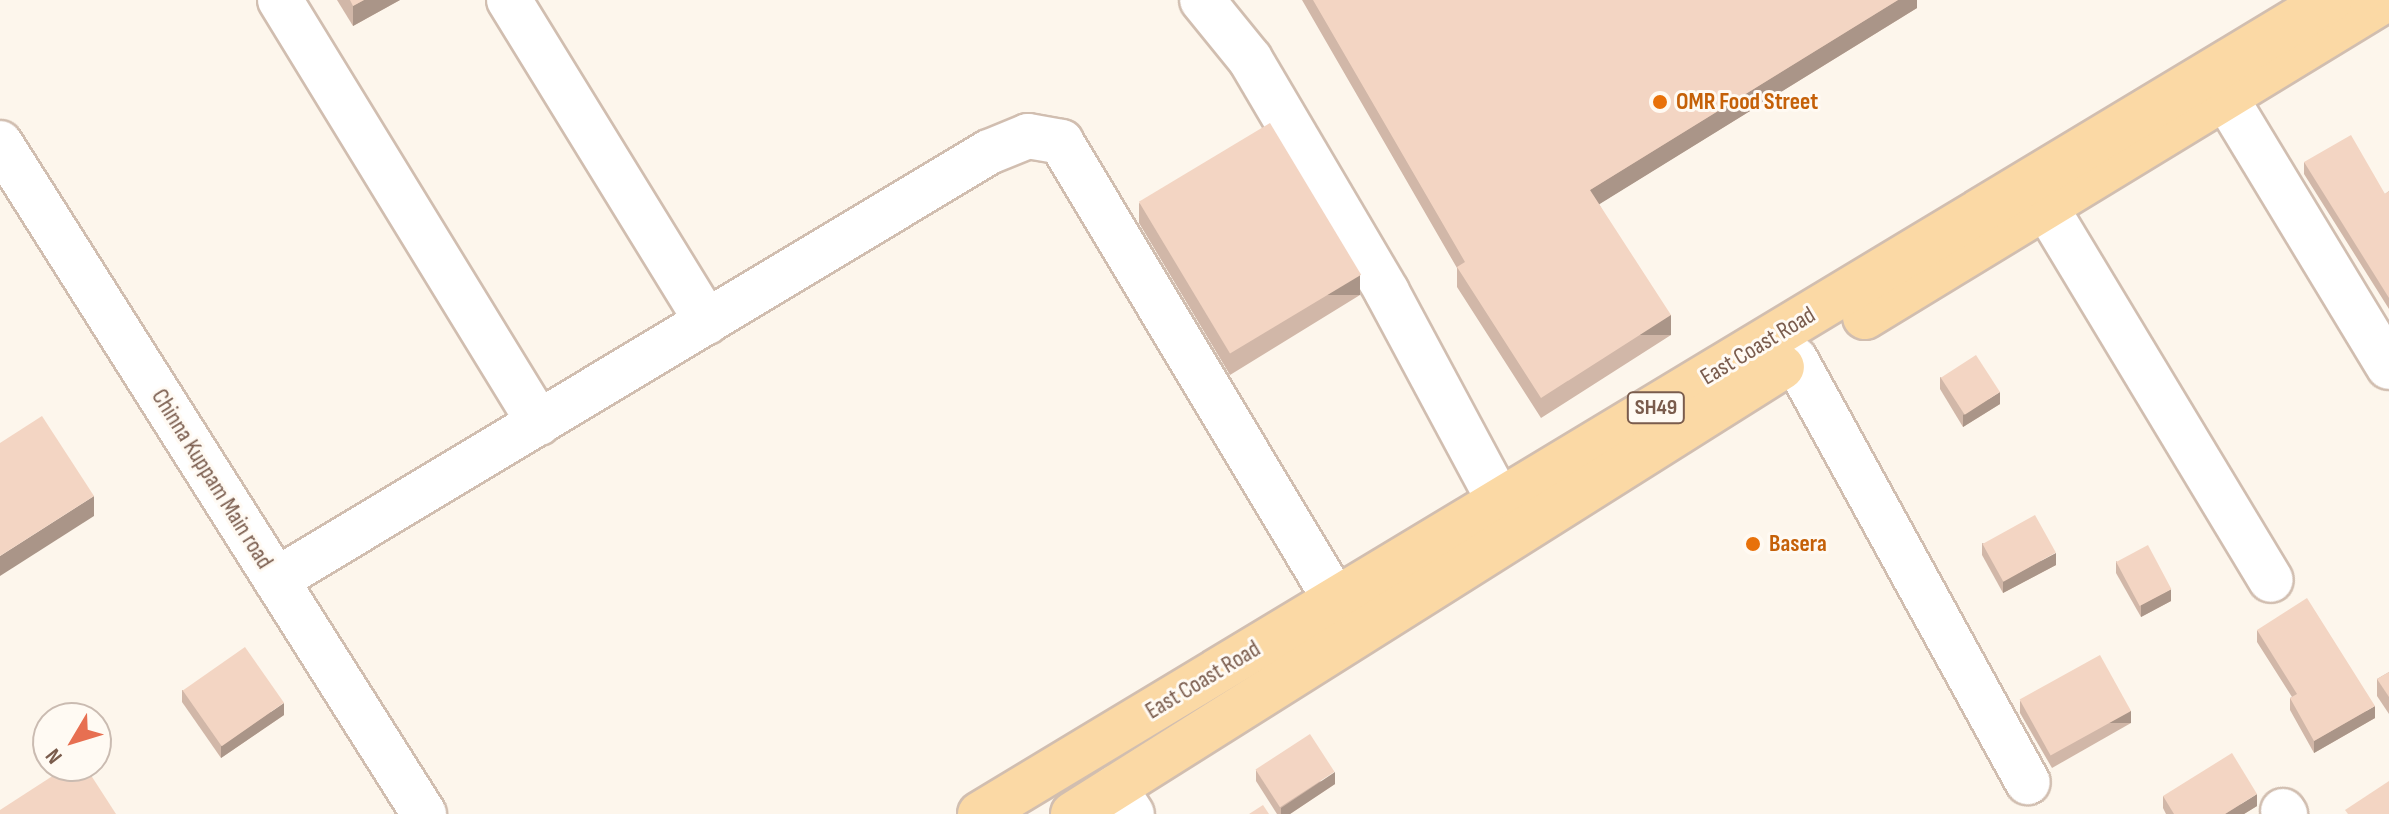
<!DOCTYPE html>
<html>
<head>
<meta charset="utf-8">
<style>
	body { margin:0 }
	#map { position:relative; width:2389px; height:814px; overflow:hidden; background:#fdf6ec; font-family:"Sofia Sans Condensed",sans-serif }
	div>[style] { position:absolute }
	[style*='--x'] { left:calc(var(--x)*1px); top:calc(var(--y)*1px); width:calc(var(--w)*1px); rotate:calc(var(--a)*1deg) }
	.roads { filter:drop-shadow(2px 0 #d1beb0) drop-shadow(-2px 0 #d1beb0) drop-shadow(0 2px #d1beb0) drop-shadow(0 -2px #d1beb0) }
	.minor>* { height:44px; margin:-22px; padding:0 22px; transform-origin:22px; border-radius:22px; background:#fff }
	.major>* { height:44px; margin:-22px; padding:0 22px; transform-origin:22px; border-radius:22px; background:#fbd9a5 }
	.wall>* { inset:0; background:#d1b7a8 }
	.shaded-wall>* { inset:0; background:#aa9588; transform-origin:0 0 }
	.building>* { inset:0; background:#f3d5c3; transform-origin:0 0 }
	.dots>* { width:22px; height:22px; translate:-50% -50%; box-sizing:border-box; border:4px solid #fffaf3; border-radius:50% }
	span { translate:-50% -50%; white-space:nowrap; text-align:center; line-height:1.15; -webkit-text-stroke:6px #fffaf3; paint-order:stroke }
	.shield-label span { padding:2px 6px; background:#fffaf3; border:2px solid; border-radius:6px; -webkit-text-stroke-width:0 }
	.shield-label { font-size:22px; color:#7a5c4d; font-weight:700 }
	.food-label { font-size:24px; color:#c56008; font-weight:700 }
	.left { translate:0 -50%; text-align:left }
	.street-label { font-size:24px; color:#7a5c4d }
	.north { position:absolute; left:32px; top:702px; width:80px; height:80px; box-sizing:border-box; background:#fffaf3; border:2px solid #cabbb1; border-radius:50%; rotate:232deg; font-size:22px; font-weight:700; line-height:32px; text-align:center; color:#7a5c4d }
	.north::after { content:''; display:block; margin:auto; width:28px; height:36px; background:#e76f51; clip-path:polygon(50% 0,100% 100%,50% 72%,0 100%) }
</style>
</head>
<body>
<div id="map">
	<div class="roads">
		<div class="minor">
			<div style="--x:280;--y:0;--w:496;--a:58.5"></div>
			<div style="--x:509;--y:0;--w:378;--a:58.4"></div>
			<div style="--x:1202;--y:0;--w:76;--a:50.9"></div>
			<div style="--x:1250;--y:59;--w:270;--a:59.5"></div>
			<div style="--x:1387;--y:292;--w:271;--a:61.8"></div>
			<div style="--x:2227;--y:100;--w:312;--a:58.8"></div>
			<div style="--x:0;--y:143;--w:794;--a:57.71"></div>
			<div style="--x:2047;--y:209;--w:433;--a:58.9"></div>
			<div style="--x:1795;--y:359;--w:483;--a:61.2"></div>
			<div style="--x:276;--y:580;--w:832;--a:-30.98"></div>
			<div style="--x:989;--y:152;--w:42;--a:-22.3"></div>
			<div style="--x:1028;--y:136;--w:34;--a:10"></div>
			<div style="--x:1061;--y:142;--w:535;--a:59.07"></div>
			<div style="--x:1115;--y:788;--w:31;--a:57"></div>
			<div style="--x:2283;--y:811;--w:4;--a:56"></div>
		</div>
		<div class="major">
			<div style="--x:1865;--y:317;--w:609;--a:-31.37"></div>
			<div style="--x:980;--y:814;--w:1576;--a:-31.09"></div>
			<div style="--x:1073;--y:814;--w:838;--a:-32.23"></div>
		</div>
	</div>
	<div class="wall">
		<div style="clip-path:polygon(337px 0,400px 0,353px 26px)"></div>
		<div style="clip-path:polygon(1302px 0,1917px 0,1917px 8px,1599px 204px,1671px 335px,1541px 418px,1457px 287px,1457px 268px)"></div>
		<div style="clip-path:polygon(2304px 162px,2385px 194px,2389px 191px,2389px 309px,2304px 174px)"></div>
		<div style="clip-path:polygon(1139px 203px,1360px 295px,1230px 375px,1139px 223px)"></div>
		<div style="clip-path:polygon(1940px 377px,2000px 404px,1963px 427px,1940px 389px)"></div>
		<div style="clip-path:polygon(1982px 543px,2056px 565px,2003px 593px,1982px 555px)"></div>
		<div style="clip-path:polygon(2116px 561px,2171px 601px,2141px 617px,2116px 573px)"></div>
		<div style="clip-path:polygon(2257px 630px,2375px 718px,2314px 753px,2290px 710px,2290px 698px,2292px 697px,2257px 642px)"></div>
		<div style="clip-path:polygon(2389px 672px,2389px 714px,2377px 696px,2377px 679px)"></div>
		<div style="clip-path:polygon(182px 690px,284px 715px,221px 758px,182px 702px)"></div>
		<div style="clip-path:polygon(2020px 701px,2131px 723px,2052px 768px,2020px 713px)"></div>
		<div style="clip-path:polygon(1256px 770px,1335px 784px,1290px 814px,1277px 814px,1256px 781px)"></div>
		<div style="clip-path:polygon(2163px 796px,2257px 806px,2244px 814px,2166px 814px,2163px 808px)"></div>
	</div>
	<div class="shaded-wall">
		<div style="clip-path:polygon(364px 0,400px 0,353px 26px,353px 6px)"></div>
		<div style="clip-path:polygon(1898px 0,1917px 0,1917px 8px,1590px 210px,1590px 190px)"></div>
		<div style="left:1360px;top:275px;width:20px;height:153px;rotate:90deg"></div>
		<div style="left:1671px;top:315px;width:20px;height:154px;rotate:90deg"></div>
		<div style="clip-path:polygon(2000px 392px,2000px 404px,1963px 427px,1963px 415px)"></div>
		<div style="clip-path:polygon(94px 496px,94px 516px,0 576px,0 556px)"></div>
		<div style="clip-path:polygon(2056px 553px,2056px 565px,2003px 593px,2003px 581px)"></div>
		<div style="clip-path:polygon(2171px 589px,2171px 601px,2141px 617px,2141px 605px)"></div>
		<div style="clip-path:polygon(284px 703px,284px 715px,221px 758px,221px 746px)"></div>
		<div style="clip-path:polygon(2375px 706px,2375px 718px,2314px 753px,2314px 741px)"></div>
		<div style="left:2131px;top:711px;width:12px;height:91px;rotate:90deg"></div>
		<div style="clip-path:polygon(1335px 772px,1335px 784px,1290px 814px,1281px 814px,1281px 808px)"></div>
		<div style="clip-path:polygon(2257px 794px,2257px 806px,2244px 814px,2225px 814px)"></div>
	</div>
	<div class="building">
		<div style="clip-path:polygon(350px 0,364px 0,353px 6px)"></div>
		<div style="clip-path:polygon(1313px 0,1898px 0,1590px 190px,1671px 315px,1541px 398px,1457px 267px,1465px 262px)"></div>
		<div style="left:1270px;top:123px;width:177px;height:153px;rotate:59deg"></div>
		<div style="clip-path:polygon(2351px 135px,2385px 194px,2389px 191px,2389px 298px,2304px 162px)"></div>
		<div style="left:1976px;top:355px;width:44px;height:42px;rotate:57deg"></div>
		<div style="clip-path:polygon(42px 416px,94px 496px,0 556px,0 443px)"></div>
		<div style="left:2035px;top:515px;width:43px;height:60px;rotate:61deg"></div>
		<div style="left:2148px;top:545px;width:50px;height:36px;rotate:62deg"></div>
		<div style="clip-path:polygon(2307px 598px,2375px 706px,2314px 741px,2290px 698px,2297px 694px,2257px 630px)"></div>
		<div style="left:245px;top:647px;width:68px;height:76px;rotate:55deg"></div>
		<div style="left:2100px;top:655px;width:64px;height:92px;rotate:61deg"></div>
		<div style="clip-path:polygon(2389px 672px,2389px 697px,2377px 679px)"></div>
		<div style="left:1310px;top:734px;width:45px;height:65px;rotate:57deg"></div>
		<div style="clip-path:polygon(2232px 753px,2257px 794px,2225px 814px,2174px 814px,2163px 796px)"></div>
		<div style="clip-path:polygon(68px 766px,85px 766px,116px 814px,0 814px,0 810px)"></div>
		<div style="clip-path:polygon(2389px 781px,2389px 814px,2348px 814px,2345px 810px)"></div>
		<div style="clip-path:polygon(1263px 805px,1269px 814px,1249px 814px)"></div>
	</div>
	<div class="dots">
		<div style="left:1660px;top:102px;background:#e8710a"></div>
		<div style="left:1753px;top:544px;background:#e8710a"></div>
	</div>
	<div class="shield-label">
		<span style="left:1656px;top:408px">SH49</span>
	</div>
	<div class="food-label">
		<span class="left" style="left:1676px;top:102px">OMR Food Street</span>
		<span class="left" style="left:1769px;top:544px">Basera</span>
	</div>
	<div class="street-label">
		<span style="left:1758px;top:346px;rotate:-31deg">East Coast Road</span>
		<span style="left:212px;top:479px;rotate:58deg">Chinna Kuppam Main road</span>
		<span style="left:1203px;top:680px;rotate:-31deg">East Coast Road</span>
	</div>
	<div class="north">N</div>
</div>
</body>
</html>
